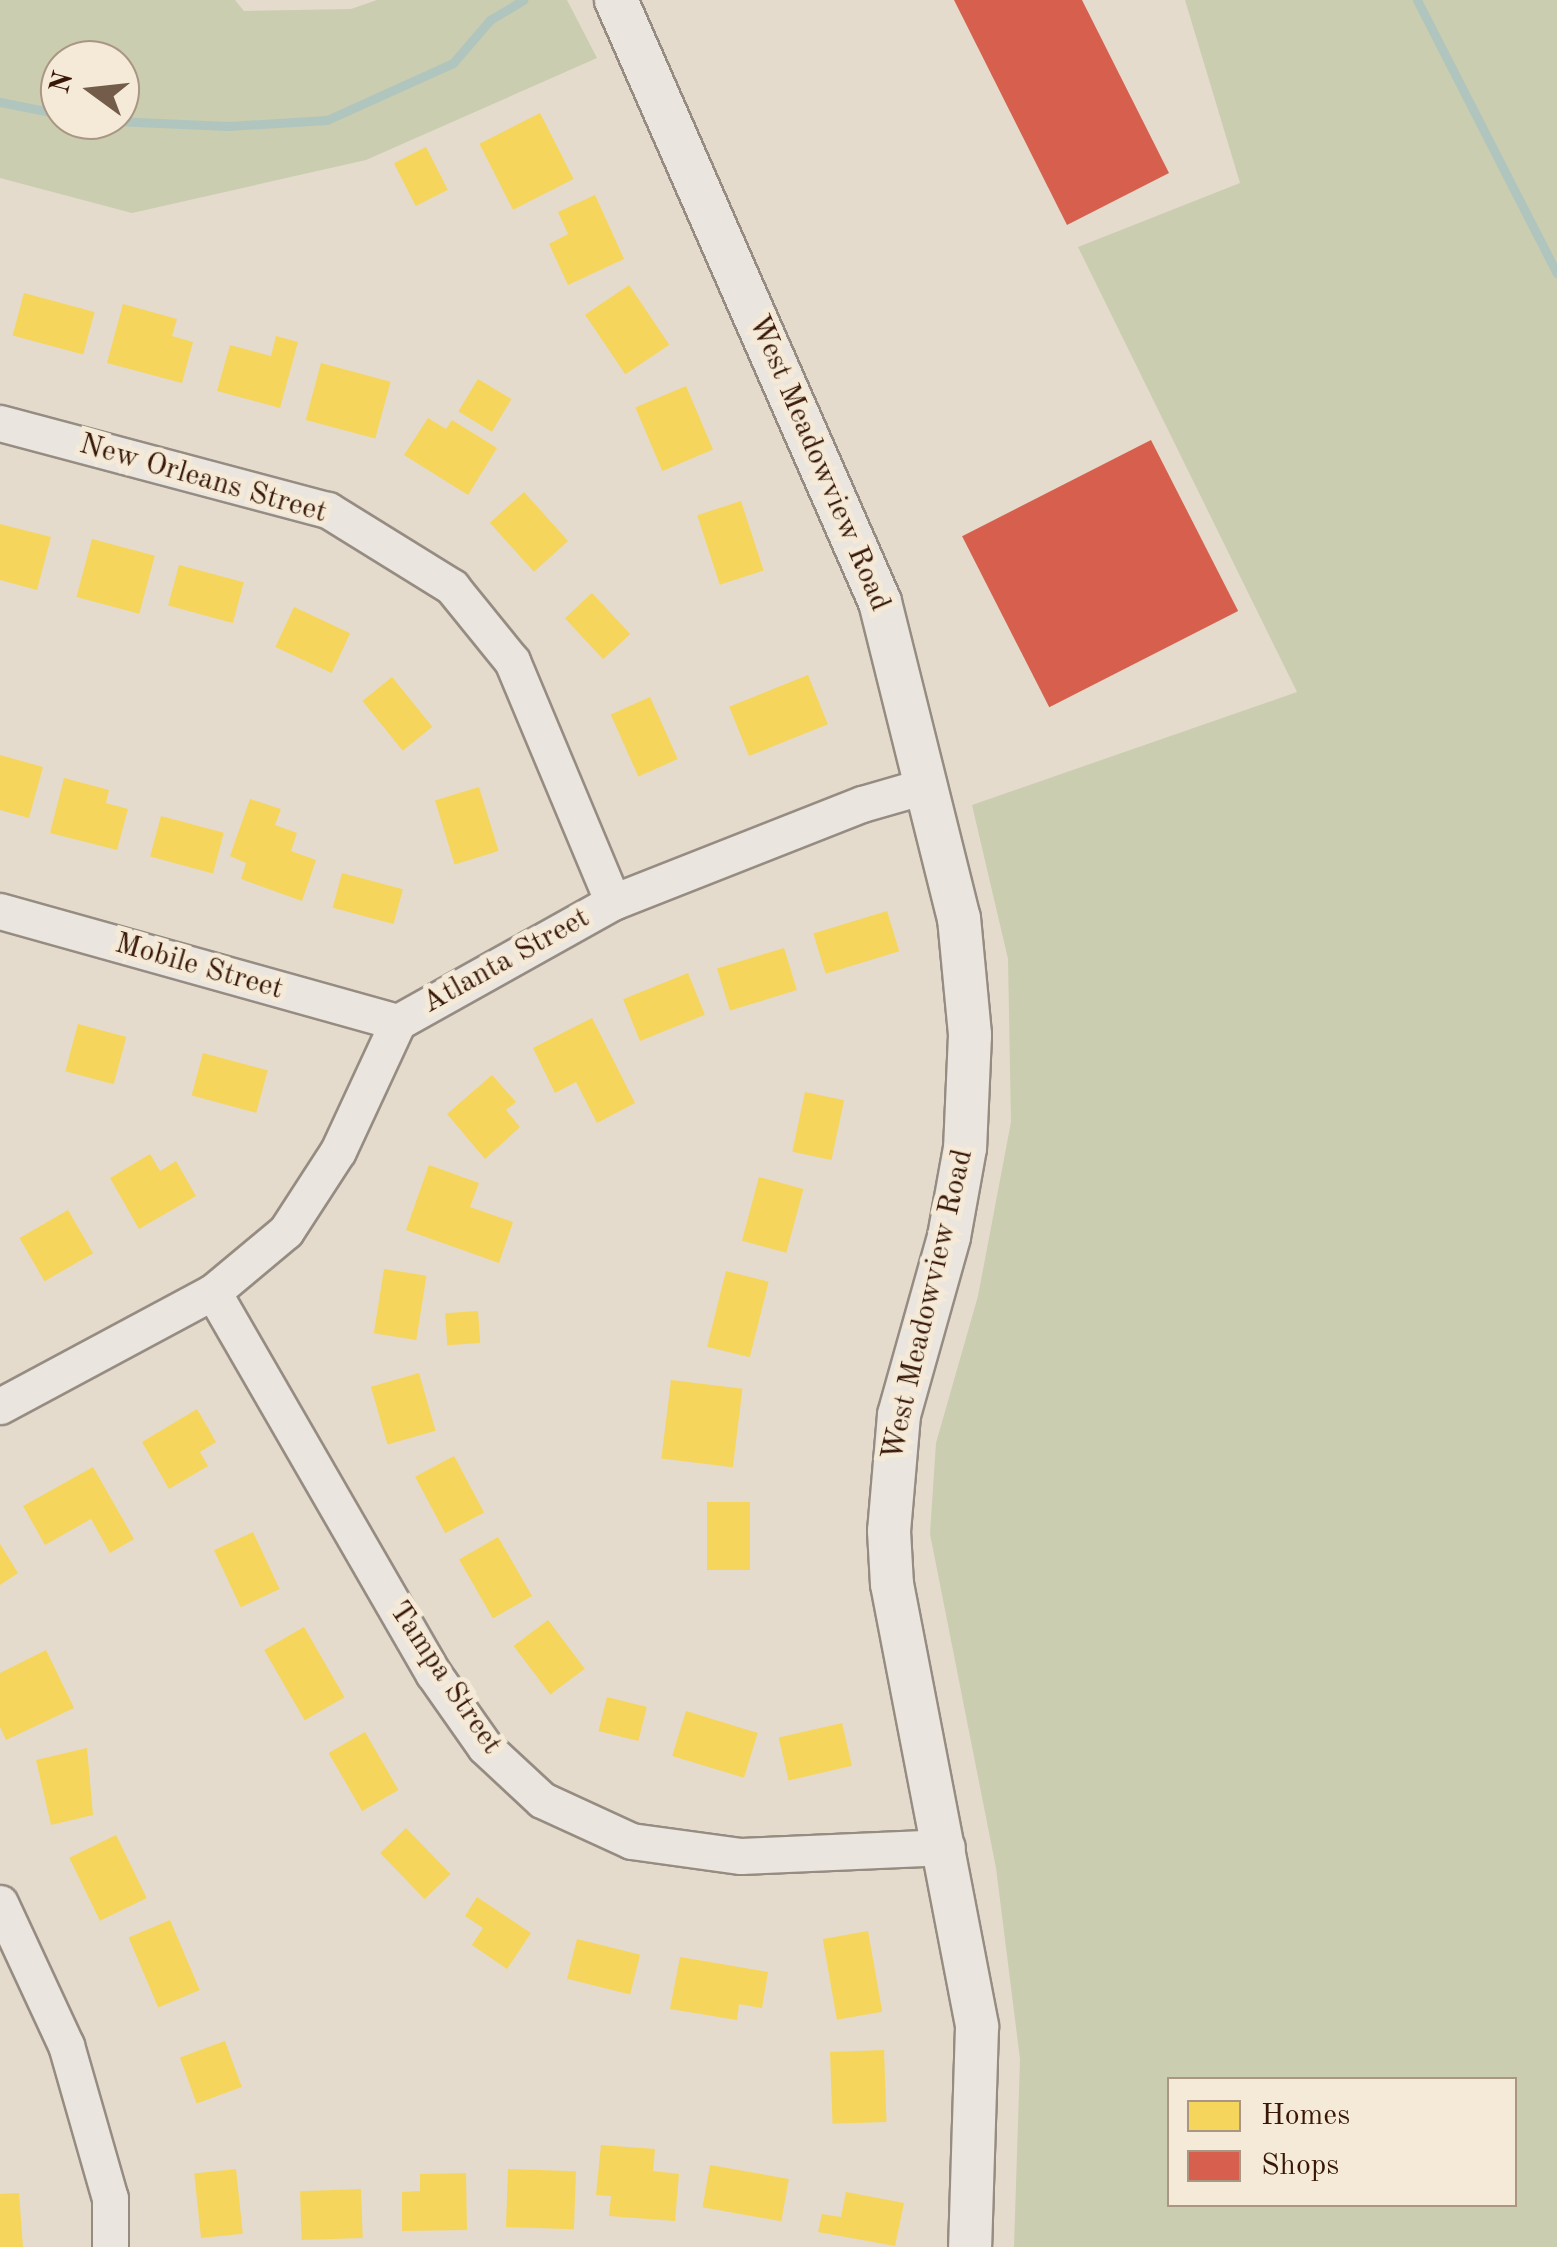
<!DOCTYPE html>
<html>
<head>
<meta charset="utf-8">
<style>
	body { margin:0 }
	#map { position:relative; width:1557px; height:2247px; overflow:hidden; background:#e4dbcc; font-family:"Old Standard TT",serif }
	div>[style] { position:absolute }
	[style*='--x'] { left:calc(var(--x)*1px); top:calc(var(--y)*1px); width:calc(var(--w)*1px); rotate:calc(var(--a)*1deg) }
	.green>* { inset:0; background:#cacdaf }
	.homes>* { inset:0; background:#f6d55c; transform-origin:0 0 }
	.shops>* { inset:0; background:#d6604d; transform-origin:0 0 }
	.stream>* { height:9px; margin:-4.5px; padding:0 4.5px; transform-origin:4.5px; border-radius:4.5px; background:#b0c5be }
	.roads { filter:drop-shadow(2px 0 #968c82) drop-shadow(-2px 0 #968c82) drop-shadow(0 2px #968c82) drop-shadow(0 -2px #968c82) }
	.minor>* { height:35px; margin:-17.5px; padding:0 17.5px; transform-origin:17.5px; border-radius:17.5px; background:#eae5de }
	.tertiary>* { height:42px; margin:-21px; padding:0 21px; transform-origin:21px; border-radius:21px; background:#eae5de }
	span { translate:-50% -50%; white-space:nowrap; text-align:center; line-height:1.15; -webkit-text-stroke:10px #f5ead7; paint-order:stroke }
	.street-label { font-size:30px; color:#381706 }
	.legend { position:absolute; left:1167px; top:2077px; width:350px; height:130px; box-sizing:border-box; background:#f5ead7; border:2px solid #a99683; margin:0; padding:12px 18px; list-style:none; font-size:30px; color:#381706 }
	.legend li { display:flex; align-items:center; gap:20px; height:50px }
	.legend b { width:50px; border:2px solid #a99683 }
	.north { position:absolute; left:40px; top:40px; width:100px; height:100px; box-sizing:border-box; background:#f5ead7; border:2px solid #a99683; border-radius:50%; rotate:285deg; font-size:28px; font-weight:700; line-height:40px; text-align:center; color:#381706 }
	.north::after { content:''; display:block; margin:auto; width:35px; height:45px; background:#745c4b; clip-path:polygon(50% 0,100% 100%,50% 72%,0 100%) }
</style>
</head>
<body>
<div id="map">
	<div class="green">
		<div style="clip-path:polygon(evenodd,0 0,235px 0,244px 11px,351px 9px,377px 0,567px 0,597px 58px,366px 160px,132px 213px,0 178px,0 0,120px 60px,120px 120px,60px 120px,60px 60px,120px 60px)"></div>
		<div style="clip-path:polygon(evenodd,1185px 0,1557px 0,1557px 2247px,1014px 2247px,1020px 2059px,996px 1868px,930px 1534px,936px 1443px,978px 1296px,1011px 1122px,1008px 959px,972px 805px,1297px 692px,1078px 247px,1240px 183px,1185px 0,1170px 2080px,1514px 2080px,1514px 2204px,1170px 2204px,1170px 2080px)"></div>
	</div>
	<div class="homes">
		<div style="left:540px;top:113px;width:74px;height:68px;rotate:63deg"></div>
		<div style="left:426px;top:147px;width:48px;height:36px;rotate:63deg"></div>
		<div style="clip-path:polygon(595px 195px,624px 259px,568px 285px,549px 244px,568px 234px,558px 212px)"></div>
		<div style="left:629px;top:285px;width:72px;height:53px;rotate:56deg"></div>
		<div style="left:24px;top:293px;width:73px;height:44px;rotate:15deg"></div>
		<div style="clip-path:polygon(123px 304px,177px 319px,172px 336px,193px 342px,182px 383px,107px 363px)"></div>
		<div style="clip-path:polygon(276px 336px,298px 342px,280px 408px,217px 391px,230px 345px,271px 356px)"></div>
		<div style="left:321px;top:363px;width:72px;height:59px;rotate:15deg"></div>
		<div style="left:478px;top:379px;width:39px;height:38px;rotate:31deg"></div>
		<div style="left:686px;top:386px;width:69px;height:55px;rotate:67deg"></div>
		<div style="clip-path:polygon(428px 418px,446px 429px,452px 420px,497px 448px,468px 495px,404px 455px)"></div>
		<div style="left:524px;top:492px;width:66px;height:46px;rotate:48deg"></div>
		<div style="left:741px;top:501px;width:73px;height:46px;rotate:72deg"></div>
		<div style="clip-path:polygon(0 524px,51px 537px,37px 590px,0 580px)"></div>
		<div style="left:92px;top:539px;width:65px;height:60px;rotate:15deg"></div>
		<div style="left:179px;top:565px;width:67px;height:42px;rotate:15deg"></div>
		<div style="left:592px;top:593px;width:56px;height:37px;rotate:47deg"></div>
		<div style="left:294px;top:607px;width:62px;height:44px;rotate:25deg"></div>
		<div style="left:808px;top:675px;width:53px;height:85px;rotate:68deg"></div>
		<div style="left:392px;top:677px;width:64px;height:38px;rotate:51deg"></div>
		<div style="left:650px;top:697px;width:68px;height:43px;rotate:66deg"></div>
		<div style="clip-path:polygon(0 755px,43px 767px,29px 818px,0 810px)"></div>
		<div style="clip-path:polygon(64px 778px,109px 790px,106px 803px,128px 809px,117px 850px,50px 833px)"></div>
		<div style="left:479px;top:787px;width:67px;height:46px;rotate:73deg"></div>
		<div style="clip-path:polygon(250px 799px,281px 809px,275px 825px,297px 833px,291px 851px,316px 860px,302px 901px,241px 879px,246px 863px,230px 856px)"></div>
		<div style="left:161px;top:816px;width:65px;height:42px;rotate:15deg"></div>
		<div style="left:342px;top:873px;width:63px;height:36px;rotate:15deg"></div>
		<div style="left:887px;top:911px;width:42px;height:77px;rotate:73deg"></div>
		<div style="left:784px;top:948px;width:44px;height:70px;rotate:73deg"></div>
		<div style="left:688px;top:973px;width:45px;height:70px;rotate:68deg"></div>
		<div style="clip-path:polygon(592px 1018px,635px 1103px,597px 1123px,576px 1082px,555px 1093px,533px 1048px)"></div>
		<div style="left:78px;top:1024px;width:50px;height:49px;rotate:15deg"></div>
		<div style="left:203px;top:1053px;width:67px;height:44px;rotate:15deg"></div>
		<div style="clip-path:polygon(492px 1075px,516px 1102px,506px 1110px,520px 1127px,485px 1159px,447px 1114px)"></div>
		<div style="left:805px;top:1092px;width:40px;height:61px;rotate:12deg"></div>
		<div style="clip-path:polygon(150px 1154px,160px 1171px,176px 1161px,196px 1196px,139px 1229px,110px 1178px)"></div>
		<div style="clip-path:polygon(429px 1165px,479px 1183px,470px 1207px,513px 1222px,499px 1263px,406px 1230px)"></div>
		<div style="left:759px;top:1177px;width:46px;height:66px;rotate:15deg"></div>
		<div style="left:68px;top:1210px;width:50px;height:56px;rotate:60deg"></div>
		<div style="left:384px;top:1269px;width:43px;height:65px;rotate:9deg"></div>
		<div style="left:726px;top:1271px;width:44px;height:78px;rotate:14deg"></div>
		<div style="left:478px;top:1311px;width:32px;height:33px;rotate:86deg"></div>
		<div style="left:419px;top:1373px;width:60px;height:50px;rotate:74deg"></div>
		<div style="left:671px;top:1380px;width:72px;height:79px;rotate:7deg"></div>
		<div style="clip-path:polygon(197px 1409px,216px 1442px,200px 1452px,208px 1466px,169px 1489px,142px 1442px)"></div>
		<div style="left:454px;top:1456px;width:64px;height:44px;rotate:62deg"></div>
		<div style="clip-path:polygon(93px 1467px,134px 1539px,110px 1553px,91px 1519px,45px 1545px,23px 1506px)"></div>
		<div style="left:707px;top:1502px;width:43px;height:68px"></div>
		<div style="left:253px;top:1532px;width:63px;height:43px;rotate:65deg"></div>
		<div style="left:498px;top:1537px;width:68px;height:45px;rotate:60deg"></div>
		<div style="clip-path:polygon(0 1544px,18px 1573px,0 1585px)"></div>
		<div style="left:548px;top:1620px;width:61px;height:43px;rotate:53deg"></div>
		<div style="left:304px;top:1627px;width:81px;height:46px;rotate:60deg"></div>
		<div style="clip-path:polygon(46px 1650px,74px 1708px,6px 1740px,0 1727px,0 1673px)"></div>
		<div style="left:607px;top:1697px;width:41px;height:35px;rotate:14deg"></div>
		<div style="left:686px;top:1711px;width:75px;height:47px;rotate:17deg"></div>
		<div style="left:842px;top:1723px;width:44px;height:65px;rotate:77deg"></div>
		<div style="left:365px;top:1732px;width:67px;height:42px;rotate:60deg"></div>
		<div style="clip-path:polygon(87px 1748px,93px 1815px,51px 1825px,36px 1760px)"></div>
		<div style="left:406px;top:1828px;width:64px;height:36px;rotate:46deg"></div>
		<div style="left:116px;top:1835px;width:70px;height:52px;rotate:64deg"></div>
		<div style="clip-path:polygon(477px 1897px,531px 1933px,507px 1969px,472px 1945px,483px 1928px,465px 1916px)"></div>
		<div style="left:170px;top:1920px;width:76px;height:45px;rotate:67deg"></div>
		<div style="left:868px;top:1931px;width:82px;height:46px;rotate:80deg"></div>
		<div style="left:577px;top:1939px;width:65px;height:41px;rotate:14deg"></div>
		<div style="clip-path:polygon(680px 1957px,768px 1972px,762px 2008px,739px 2004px,737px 2020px,670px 2009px)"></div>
		<div style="left:225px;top:2041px;width:49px;height:48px;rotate:70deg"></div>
		<div style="left:884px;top:2050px;width:72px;height:54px;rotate:88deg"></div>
		<div style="clip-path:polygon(601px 2145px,655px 2149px,653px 2171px,679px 2174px,675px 2221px,609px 2216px,611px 2196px,596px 2195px)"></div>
		<div style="left:710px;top:2165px;width:80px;height:43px;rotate:10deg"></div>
		<div style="left:236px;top:2169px;width:65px;height:42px;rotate:84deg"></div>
		<div style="left:508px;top:2169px;width:68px;height:58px;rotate:2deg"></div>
		<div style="clip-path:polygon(466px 2173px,467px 2230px,402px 2231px,402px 2192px,420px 2191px,420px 2174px)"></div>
		<div style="left:361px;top:2189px;width:49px;height:61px;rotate:88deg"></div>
		<div style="clip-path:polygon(846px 2192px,904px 2203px,895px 2246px,818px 2232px,822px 2214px,841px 2217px)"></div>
		<div style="clip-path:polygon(19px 2193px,23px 2247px,0 2247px,0 2194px)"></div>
	</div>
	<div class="shops">
		<div style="clip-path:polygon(954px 0,1082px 0,1169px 173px,1067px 225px)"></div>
		<div style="left:1151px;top:440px;width:192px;height:212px;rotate:63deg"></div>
	</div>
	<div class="stream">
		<div style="--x:1417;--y:0;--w:307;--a:62.9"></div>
		<div style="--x:0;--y:102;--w:61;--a:11.3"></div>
		<div style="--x:92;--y:120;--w:136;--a:2.5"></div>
		<div style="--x:228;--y:126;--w:99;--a:-3.5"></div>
		<div style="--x:327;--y:120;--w:138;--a:-24.3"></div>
		<div style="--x:453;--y:63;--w:57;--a:-49.3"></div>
		<div style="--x:490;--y:20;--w:39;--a:-31"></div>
	</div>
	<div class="roads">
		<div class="minor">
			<div style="--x:0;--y:423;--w:339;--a:14.9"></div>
			<div style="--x:328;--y:510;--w:146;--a:31.8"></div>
			<div style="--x:452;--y:587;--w:95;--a:51"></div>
			<div style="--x:512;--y:661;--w:261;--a:67.3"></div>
			<div style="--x:0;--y:911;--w:413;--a:15.6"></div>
			<div style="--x:213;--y:1292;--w:440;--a:60"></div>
			<div style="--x:433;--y:1673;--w:90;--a:54.9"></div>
			<div style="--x:485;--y:1747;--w:78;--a:42.9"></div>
			<div style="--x:542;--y:1800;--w:98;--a:24.7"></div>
			<div style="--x:631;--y:1841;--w:111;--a:7.8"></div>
			<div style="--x:741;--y:1856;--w:206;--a:-2.5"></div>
			<div style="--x:0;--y:1406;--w:242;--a:-28.2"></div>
			<div style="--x:213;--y:1292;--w:95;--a:-39.9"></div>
			<div style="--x:286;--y:1231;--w:95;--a:-57"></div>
			<div style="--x:338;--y:1151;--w:142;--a:-65.1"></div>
			<div style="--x:398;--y:1022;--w:246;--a:-29.2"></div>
			<div style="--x:613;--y:902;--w:268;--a:-21.5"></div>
			<div style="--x:862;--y:804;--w:69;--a:-16.1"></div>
			<div style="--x:0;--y:1903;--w:157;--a:65.1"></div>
			<div style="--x:66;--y:2045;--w:159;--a:74"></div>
			<div style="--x:110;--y:2198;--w:49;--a:90"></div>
		</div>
		<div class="tertiary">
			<div style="--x:616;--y:0;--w:657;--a:66.32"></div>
			<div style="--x:880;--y:602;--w:326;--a:76"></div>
			<div style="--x:959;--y:918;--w:118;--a:84.6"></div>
			<div style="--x:970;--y:1035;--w:113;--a:92.5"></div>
			<div style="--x:965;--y:1148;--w:90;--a:100.2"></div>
			<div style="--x:949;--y:1237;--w:185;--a:105.7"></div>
			<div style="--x:899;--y:1415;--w:116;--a:94.9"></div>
			<div style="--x:889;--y:1531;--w:53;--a:86.8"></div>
			<div style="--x:892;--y:1584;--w:451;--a:79.1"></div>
			<div style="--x:977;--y:2027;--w:220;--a:91.8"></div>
		</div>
	</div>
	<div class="street-label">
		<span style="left:819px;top:463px;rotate:67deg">West Meadowview Road</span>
		<span style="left:203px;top:479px;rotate:16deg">New Orleans Street</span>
		<span style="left:506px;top:961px;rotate:-29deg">Atlanta Street</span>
		<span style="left:199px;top:967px;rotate:16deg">Mobile Street</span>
		<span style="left:928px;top:1305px;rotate:-77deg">West Meadowview Road</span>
		<span style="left:445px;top:1678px;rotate:56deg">Tampa Street</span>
	</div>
	<ul class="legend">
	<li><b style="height:28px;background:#f6d55c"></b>Homes</li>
	<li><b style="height:28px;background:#d6604d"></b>Shops</li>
	</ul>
	<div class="north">N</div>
</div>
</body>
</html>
